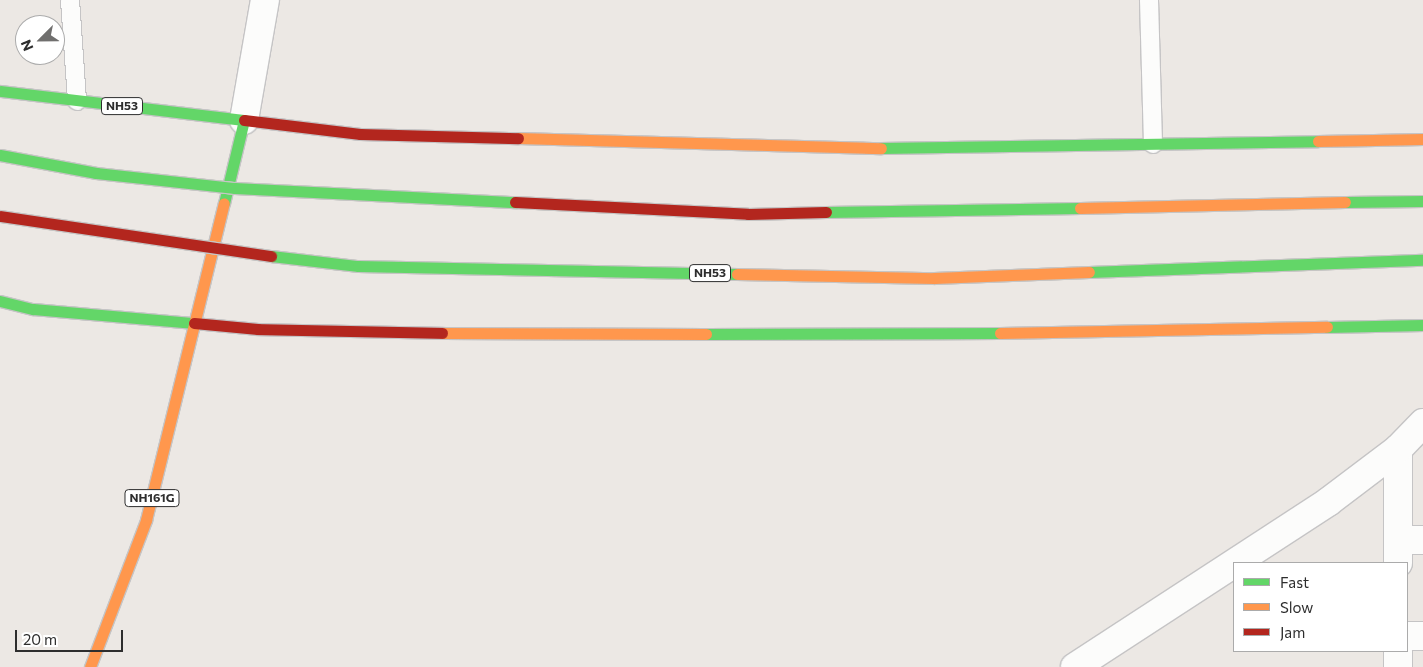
<!DOCTYPE html>
<html>
<head>
<meta charset="utf-8">
<style>
	body { margin:0 }
	#map { position:relative; width:1423px; height:667px; overflow:hidden; background:#ece8e4; font-family:Commissioner,sans-serif }
	div>[style] { position:absolute }
	[style*='--x'] { left:calc(var(--x)*1px); top:calc(var(--y)*1px); width:calc(var(--w)*1px); rotate:calc(var(--a)*1deg) }
	.roads { filter:drop-shadow(1px 0 #c5c4c5) drop-shadow(-1px 0 #c5c4c5) drop-shadow(0 1px #c5c4c5) drop-shadow(0 -1px #c5c4c5) }
	.lane>* { height:18px; margin:-9px; padding:0 9px; transform-origin:9px; border-radius:9px; background:#fcfcfb }
	.street>* { height:28px; margin:-14px; padding:0 14px; transform-origin:14px; border-radius:14px; background:#fcfcfb }
	.fast>* { height:11px; margin:-5.5px; padding:0 5.5px; transform-origin:5.5px; border-radius:5.5px; background:#63d668 }
	.slow>* { height:11px; margin:-5.5px; padding:0 5.5px; transform-origin:5.5px; border-radius:5.5px; background:#ff974d }
	.jam>* { height:11px; margin:-5.5px; padding:0 5.5px; transform-origin:5.5px; border-radius:5.5px; background:#b3261e }
	.bridges { filter:drop-shadow(1px 0 #c6c5c4) drop-shadow(-1px 0 #c6c5c4) drop-shadow(0 1px #c6c5c4) drop-shadow(0 -1px #c6c5c4) }
	.fast-bridge>* { height:11px; margin:-5.5px; padding:0 5.5px; transform-origin:5.5px; border-radius:5.5px; background:#63d668 }
	.slow-bridge>* { height:11px; margin:-5.5px; padding:0 5.5px; transform-origin:5.5px; border-radius:5.5px; background:#ff974d }
	.jam-bridge>* { height:11px; margin:-5.5px; padding:0 5.5px; transform-origin:5.5px; border-radius:5.5px; background:#b3261e }
	span { translate:-50% -50%; white-space:nowrap; text-align:center; line-height:1.15; -webkit-text-stroke:4.5px #fff; paint-order:stroke }
	.shield-label span { padding:1px 4px; background:#fff; border:1px solid; border-radius:4px; -webkit-text-stroke-width:0 }
	.shield-label { font-size:12px; color:#2e2e2e; font-weight:700 }
	.legend { position:absolute; left:1233px; top:562px; width:175px; height:90px; box-sizing:border-box; background:#fff; border:1px solid #ababab; margin:0; padding:6px 9px; list-style:none; font-size:15px; color:#2e2e2e }
	.legend li { display:flex; align-items:center; gap:10px; height:25px }
	.legend b { width:25px; border:1px solid #ababab }
	.north { position:absolute; left:15px; top:15px; width:50px; height:50px; box-sizing:border-box; background:#fff; border:1px solid #ababab; border-radius:50%; rotate:247deg; font-size:14px; font-weight:700; line-height:20px; text-align:center; color:#2e2e2e }
	.north::after { content:''; display:block; margin:auto; width:18px; height:22px; background:#706f6e; clip-path:polygon(50% 0,100% 100%,50% 72%,0 100%) }
	.scale { position:absolute; left:15px; top:630px; width:108px; height:22px; box-sizing:border-box; border:2px solid #2e2e2e; border-top:0; padding-left:6px; font-size:15px; line-height:18px; white-space:nowrap; color:#2e2e2e; -webkit-text-stroke:4px #fff; paint-order:stroke }
</style>
</head>
<body>
<div id="map">
	<div class="roads">
		<div class="lane">
			<div style="--x:70;--y:0;--w:101;--a:86"></div>
			<div style="--x:1149;--y:0;--w:144;--a:88.4"></div>
		</div>
		<div class="street">
			<div style="--x:244;--y:120;--w:122;--a:-80.1"></div>
			<div style="--x:1398;--y:540;--w:25;--a:0"></div>
			<div style="--x:1398;--y:563;--w:114;--a:-90"></div>
			<div style="--x:1407;--y:636;--w:16;--a:0"></div>
			<div style="--x:1398;--y:651;--w:16;--a:90"></div>
			<div style="--x:1075;--y:667;--w:302;--a:-33.1"></div>
			<div style="--x:1328;--y:502;--w:88;--a:-37.1"></div>
			<div style="--x:1398;--y:449;--w:36;--a:-46"></div>
		</div>
		<div class="fast">
			<div style="--x:0;--y:91;--w:246;--a:6.8"></div>
			<div style="--x:244;--y:120;--w:85;--a:103.5"></div>
			<div style="--x:881;--y:148;--w:437;--a:-0.9"></div>
			<div style="--x:0;--y:301;--w:34;--a:14"></div>
			<div style="--x:33;--y:309;--w:162;--a:5"></div>
			<div style="--x:1327;--y:327;--w:96;--a:-1.2"></div>
			<div style="--x:706;--y:334;--w:294;--a:-0.2"></div>
		</div>
		<div class="slow">
			<div style="--x:518;--y:138;--w:363;--a:1.6"></div>
			<div style="--x:1318;--y:141;--w:105;--a:-1.1"></div>
			<div style="--x:442;--y:333;--w:264;--a:0.2"></div>
			<div style="--x:1000;--y:333;--w:327;--a:-1.1"></div>
			<div style="--x:90;--y:667;--w:157;--a:-69.1"></div>
			<div style="--x:146;--y:520;--w:326;--a:-76.2"></div>
		</div>
		<div class="jam">
			<div style="--x:244;--y:120;--w:117;--a:6.9"></div>
			<div style="--x:360;--y:134;--w:158;--a:1.5"></div>
			<div style="--x:194;--y:323;--w:64;--a:5.4"></div>
			<div style="--x:258;--y:329;--w:184;--a:1.2"></div>
		</div>
	</div>
	<div class="bridges">
		<div class="fast-bridge">
			<div style="--x:0;--y:155;--w:98;--a:10.6"></div>
			<div style="--x:96;--y:173;--w:140;--a:6.2"></div>
			<div style="--x:235;--y:188;--w:280;--a:2.9"></div>
			<div style="--x:1345;--y:202;--w:78;--a:-0.7"></div>
			<div style="--x:826;--y:212;--w:254;--a:-0.9"></div>
			<div style="--x:271;--y:256;--w:88;--a:6.6"></div>
			<div style="--x:358;--y:266;--w:379;--a:1.2"></div>
			<div style="--x:1089;--y:272;--w:334;--a:-2.1"></div>
		</div>
		<div class="slow-bridge">
			<div style="--x:1080;--y:208;--w:265;--a:-1.3"></div>
			<div style="--x:737;--y:274;--w:197;--a:1.2"></div>
			<div style="--x:934;--y:278;--w:155;--a:-2.2"></div>
		</div>
		<div class="jam-bridge">
			<div style="--x:515;--y:202;--w:233;--a:2.9"></div>
			<div style="--x:748;--y:214;--w:78;--a:-1.5"></div>
			<div style="--x:0;--y:216;--w:274;--a:8.4"></div>
		</div>
	</div>
	<div class="shield-label">
		<span style="left:122px;top:106px">NH53</span>
		<span style="left:710px;top:273px">NH53</span>
		<span style="left:152px;top:498px">NH161G</span>
	</div>
	<ul class="legend">
	<li><b style="height:6px;background:#63d668"></b>Fast</li>
	<li><b style="height:6px;background:#ff974d"></b>Slow</li>
	<li><b style="height:6px;background:#b3261e"></b>Jam</li>
	</ul>
	<div class="north">N</div>
	<div class="scale">20 m</div>
</div>
</body>
</html>
